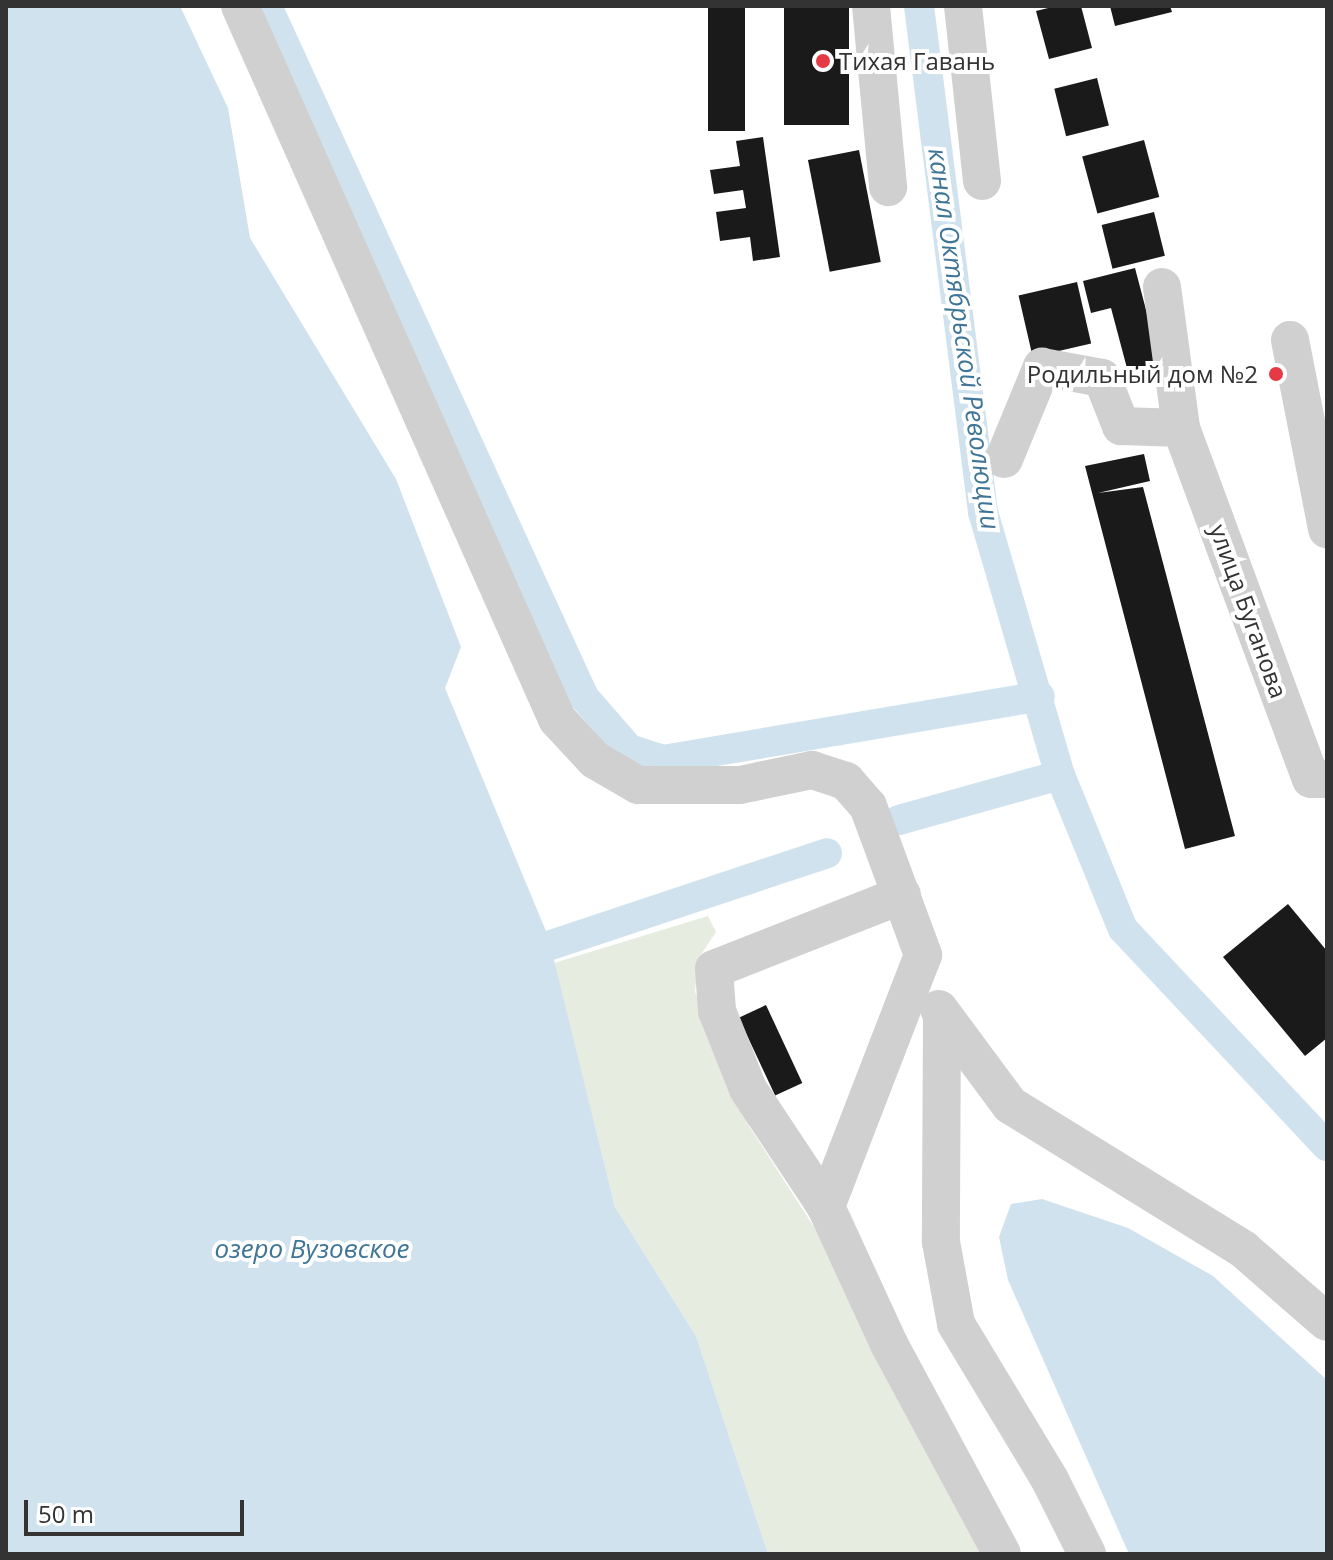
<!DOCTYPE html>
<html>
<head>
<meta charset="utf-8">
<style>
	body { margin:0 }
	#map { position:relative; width:1333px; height:1560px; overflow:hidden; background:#fff; font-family:"Open Sans",sans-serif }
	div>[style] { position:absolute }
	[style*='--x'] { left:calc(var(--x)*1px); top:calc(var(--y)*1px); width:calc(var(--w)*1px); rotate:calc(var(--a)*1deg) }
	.green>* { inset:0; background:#e6ecdf }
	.water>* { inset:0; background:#cfe2ee }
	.canal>* { height:30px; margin:-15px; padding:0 15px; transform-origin:15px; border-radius:15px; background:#cfe2ee }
	.building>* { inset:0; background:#1a1a1a; transform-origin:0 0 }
	.minor>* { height:38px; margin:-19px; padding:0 19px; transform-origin:19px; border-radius:19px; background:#d0d0d0 }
	.dots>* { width:22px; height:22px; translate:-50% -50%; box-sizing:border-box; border:4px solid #fff; border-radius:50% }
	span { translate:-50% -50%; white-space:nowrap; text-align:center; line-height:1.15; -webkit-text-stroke:8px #fff; paint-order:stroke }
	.poi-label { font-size:24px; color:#333 }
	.left { translate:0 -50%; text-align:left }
	.right { translate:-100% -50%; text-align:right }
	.street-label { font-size:24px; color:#333 }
	.water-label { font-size:26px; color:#3f7597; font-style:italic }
	.frame { position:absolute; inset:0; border:8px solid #333; pointer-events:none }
	.scale { position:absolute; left:24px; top:1500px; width:220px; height:36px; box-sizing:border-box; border:4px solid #333; border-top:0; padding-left:10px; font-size:24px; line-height:28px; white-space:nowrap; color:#333; -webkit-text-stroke:6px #fff; paint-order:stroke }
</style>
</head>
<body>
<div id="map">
	<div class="green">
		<div style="clip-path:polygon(708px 916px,716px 932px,698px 959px,695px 992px,712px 1025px,749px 1126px,823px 1241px,994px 1554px,768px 1554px,696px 1336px,615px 1207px,554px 963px)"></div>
	</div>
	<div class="water">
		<div style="clip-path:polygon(6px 6px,180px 6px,228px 108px,250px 238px,396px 479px,461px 647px,445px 688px,548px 936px,615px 1207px,696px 1336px,768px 1554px,6px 1554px)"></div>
		<div style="clip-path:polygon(1042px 1199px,1128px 1228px,1213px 1276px,1327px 1380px,1327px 1554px,1129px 1554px,1008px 1280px,999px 1237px,1011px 1204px)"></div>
	</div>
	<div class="canal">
		<div style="--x:267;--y:6;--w:760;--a:65.36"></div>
		<div style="--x:584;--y:697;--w:69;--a:49.1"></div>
		<div style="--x:629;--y:749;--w:36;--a:18"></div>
		<div style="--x:663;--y:760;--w:382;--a:-9.6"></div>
		<div style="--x:919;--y:6;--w:510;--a:82.79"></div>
		<div style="--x:983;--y:512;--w:274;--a:73.7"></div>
		<div style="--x:1060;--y:775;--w:166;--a:67.8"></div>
		<div style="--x:1123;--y:929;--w:298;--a:46.8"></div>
		<div style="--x:899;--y:820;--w:167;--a:-15.6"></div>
		<div style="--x:548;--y:946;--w:294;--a:-18.4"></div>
	</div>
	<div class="building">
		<div style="left:708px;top:6px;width:37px;height:125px"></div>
		<div style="left:784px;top:6px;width:65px;height:119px"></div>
		<div style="clip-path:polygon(1056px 6px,1081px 6px,1092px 48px,1049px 59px,1036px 11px)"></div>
		<div style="clip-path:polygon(1110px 6px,1170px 6px,1172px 12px,1115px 26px)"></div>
		<div style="left:1097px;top:78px;width:49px;height:44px;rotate:76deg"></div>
		<div style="clip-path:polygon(763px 137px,780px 257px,753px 261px,750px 237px,720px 241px,716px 212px,746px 208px,743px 190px,714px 194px,710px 170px,740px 166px,736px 141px)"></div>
		<div style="left:1144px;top:140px;width:59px;height:64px;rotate:75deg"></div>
		<div style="left:859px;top:150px;width:114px;height:52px;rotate:79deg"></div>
		<div style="left:1154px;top:212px;width:45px;height:54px;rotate:76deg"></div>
		<div style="clip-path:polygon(1135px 268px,1160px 363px,1128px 372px,1111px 308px,1091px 313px,1083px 281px)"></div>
		<div style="left:1077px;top:282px;width:63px;height:60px;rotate:77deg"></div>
		<div style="clip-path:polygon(1144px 454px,1150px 481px,1098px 493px,1143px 487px,1235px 836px,1185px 849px,1085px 466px)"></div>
		<div style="clip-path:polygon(1288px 904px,1327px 951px,1327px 1038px,1305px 1056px,1223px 957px)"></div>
		<div style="left:766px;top:1005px;width:86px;height:30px;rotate:65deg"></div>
	</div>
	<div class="minor">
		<div style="--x:240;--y:6;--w:780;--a:66.03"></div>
		<div style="--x:557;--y:719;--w:56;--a:47.2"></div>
		<div style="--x:595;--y:760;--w:50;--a:30.2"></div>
		<div style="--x:638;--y:785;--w:102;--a:0"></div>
		<div style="--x:740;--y:785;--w:74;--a:-11.8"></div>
		<div style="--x:812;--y:770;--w:36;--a:18"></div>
		<div style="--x:846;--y:781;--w:33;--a:49"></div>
		<div style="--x:868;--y:806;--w:159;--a:69.7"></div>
		<div style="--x:923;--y:955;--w:270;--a:111.1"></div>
		<div style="--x:871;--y:6;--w:182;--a:84.6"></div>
		<div style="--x:963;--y:6;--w:176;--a:83.8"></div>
		<div style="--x:1162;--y:287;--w:142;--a:82.3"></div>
		<div style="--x:1181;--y:428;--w:374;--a:69.7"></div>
		<div style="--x:1311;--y:779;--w:16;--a:0"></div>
		<div style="--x:1290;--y:340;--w:193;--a:78.9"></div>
		<div style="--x:1004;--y:459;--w:100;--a:-67.6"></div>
		<div style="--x:1042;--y:367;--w:61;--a:10.4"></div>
		<div style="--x:1102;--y:378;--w:52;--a:68.4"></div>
		<div style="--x:1121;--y:426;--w:60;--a:1.9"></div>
		<div style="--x:902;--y:895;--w:202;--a:158.5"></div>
		<div style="--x:714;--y:969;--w:42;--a:85.9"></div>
		<div style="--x:717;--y:1011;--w:84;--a:68.3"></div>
		<div style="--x:748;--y:1089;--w:141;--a:56.5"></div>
		<div style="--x:826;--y:1207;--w:151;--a:65.3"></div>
		<div style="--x:889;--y:1344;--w:238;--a:61.7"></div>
		<div style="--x:939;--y:1009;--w:119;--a:53.5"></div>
		<div style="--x:1010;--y:1105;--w:274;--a:31.7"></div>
		<div style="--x:1243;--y:1249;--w:111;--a:41"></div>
		<div style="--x:942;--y:1019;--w:223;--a:90.3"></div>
		<div style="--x:941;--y:1242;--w:83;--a:79.6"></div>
		<div style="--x:956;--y:1324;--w:182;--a:58.9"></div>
		<div style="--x:1050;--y:1480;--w:83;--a:63.4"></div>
	</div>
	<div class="dots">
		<div style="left:823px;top:61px;background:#e63946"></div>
		<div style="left:1276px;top:374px;background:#e63946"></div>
	</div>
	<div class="poi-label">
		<span class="left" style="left:839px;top:61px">Тихая Гавань</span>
		<span class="right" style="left:1258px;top:374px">Родильный дом №2</span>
	</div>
	<div class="street-label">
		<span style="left:1249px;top:611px;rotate:70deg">улица Буганова</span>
	</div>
	<div class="water-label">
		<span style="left:964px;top:339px;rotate:82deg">канал Октябрьской Революции</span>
		<span style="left:312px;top:1249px">озеро Вузовское</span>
	</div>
	<div class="frame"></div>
	<div class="scale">50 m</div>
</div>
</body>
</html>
